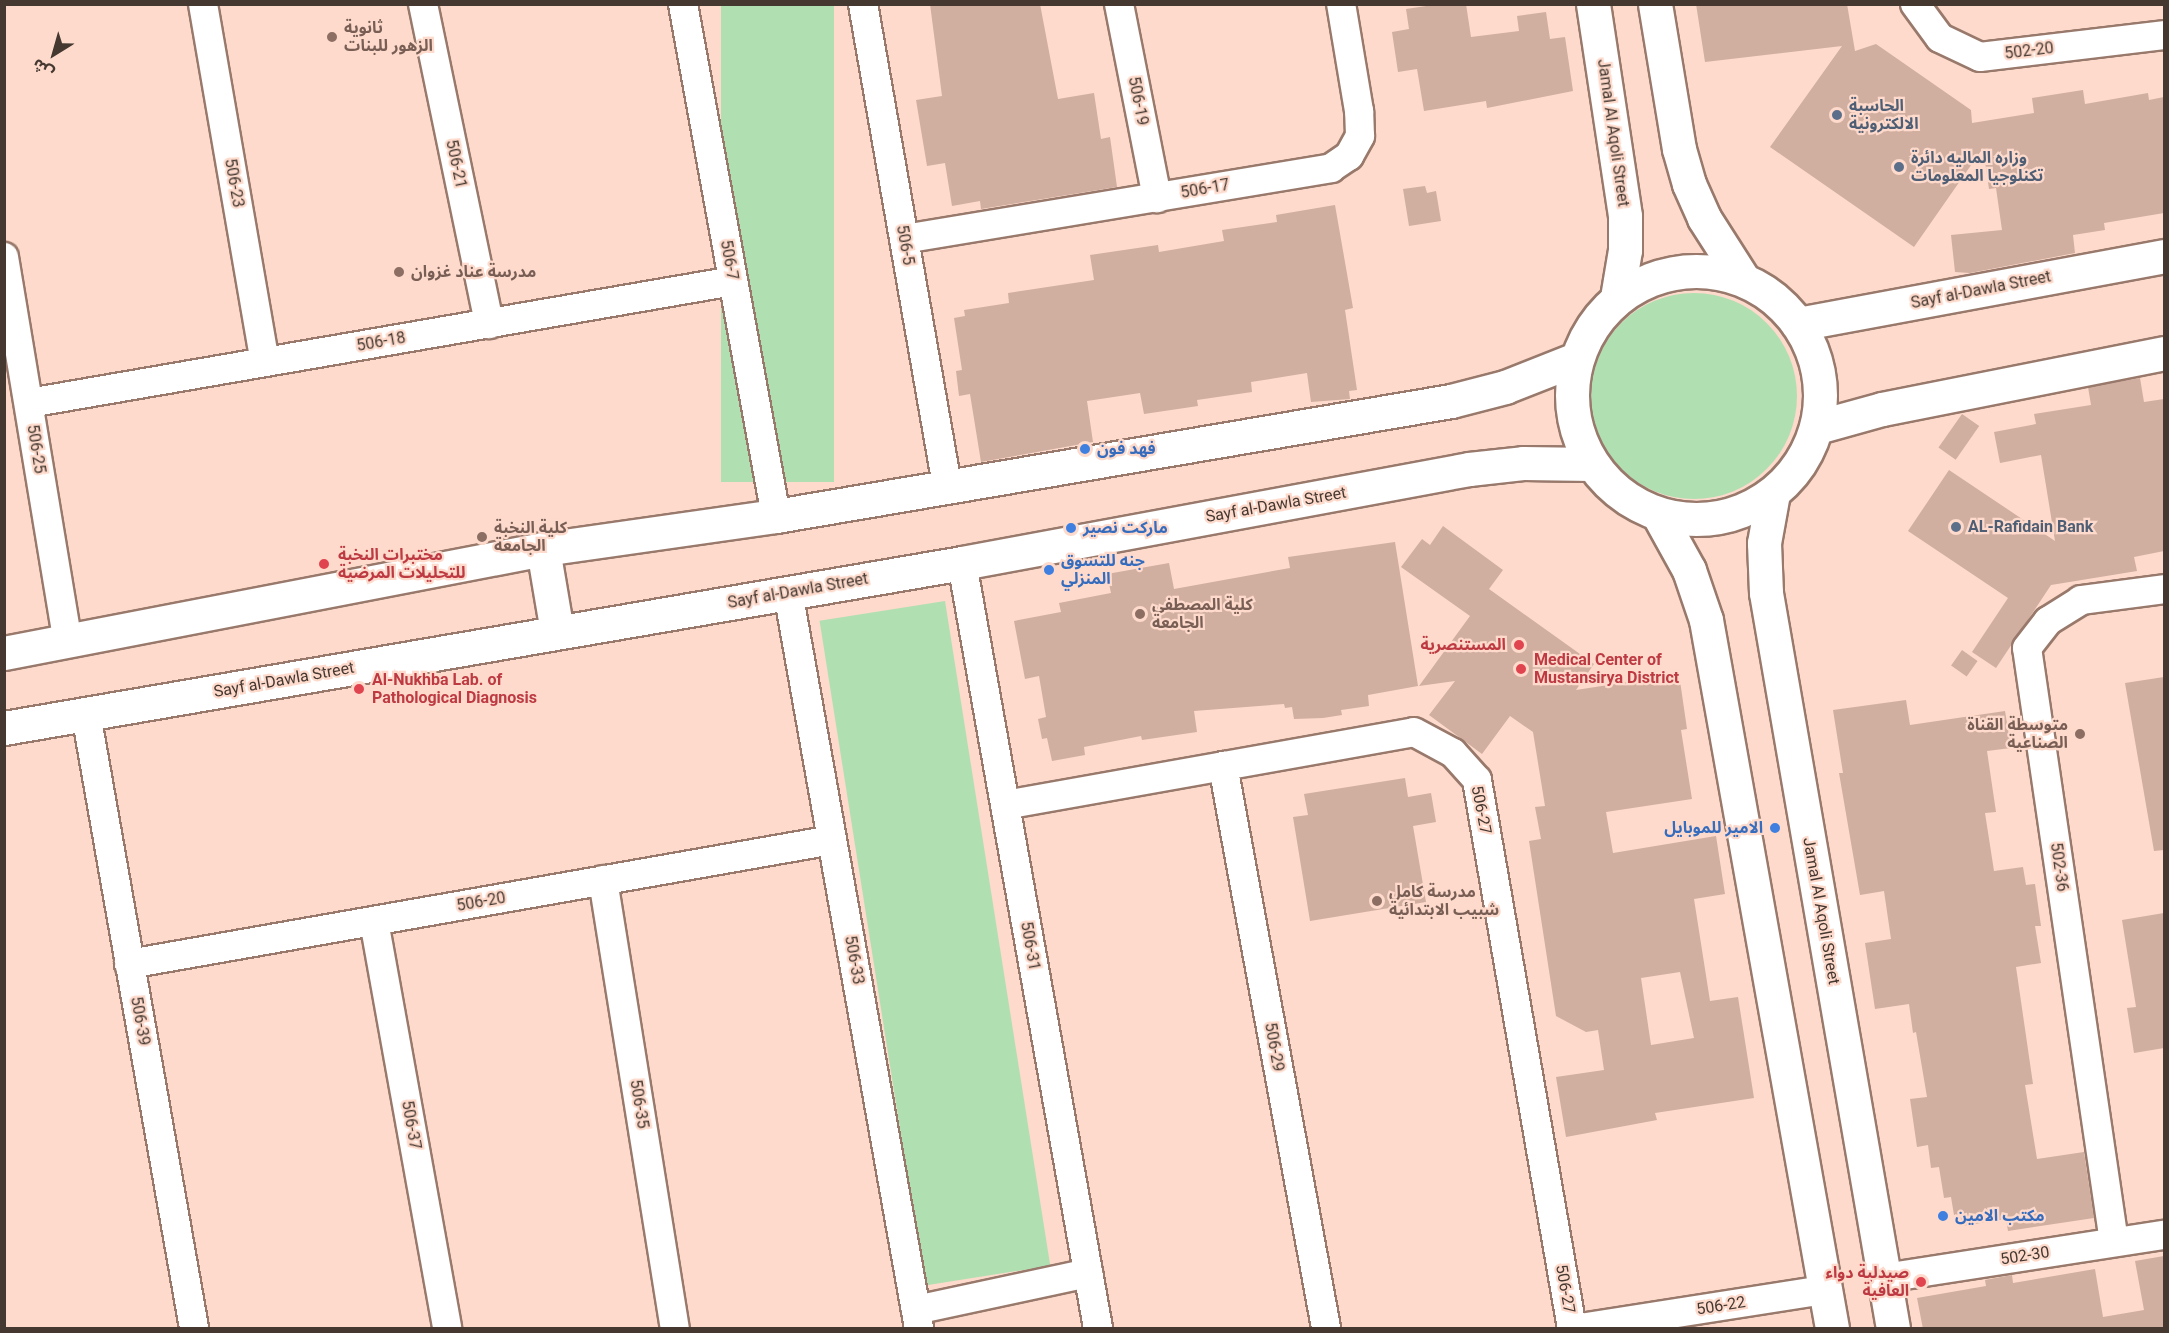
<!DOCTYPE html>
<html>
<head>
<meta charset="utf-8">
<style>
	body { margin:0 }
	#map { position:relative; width:2169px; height:1333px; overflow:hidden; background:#fddacb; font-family:Roboto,"Noto Sans Arabic",sans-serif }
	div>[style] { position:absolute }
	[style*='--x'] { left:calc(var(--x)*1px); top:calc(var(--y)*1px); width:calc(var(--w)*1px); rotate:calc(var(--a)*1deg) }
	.green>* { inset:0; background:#b0dfb2; transform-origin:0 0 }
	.round { border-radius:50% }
	.building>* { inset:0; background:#d0aea0; transform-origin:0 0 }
	.roads { filter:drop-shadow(2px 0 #98796b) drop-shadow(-2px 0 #98796b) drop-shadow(0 2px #98796b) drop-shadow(0 -2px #98796b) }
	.minor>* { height:28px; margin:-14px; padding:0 14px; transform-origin:14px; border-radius:14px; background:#fff }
	.tertiary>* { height:33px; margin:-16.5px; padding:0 16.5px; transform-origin:16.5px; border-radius:16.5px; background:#fff }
	.tertiary>.ring { margin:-16.5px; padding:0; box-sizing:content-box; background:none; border:33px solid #fff; border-radius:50% }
	.dots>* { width:16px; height:16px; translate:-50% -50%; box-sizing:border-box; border:3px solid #fddacb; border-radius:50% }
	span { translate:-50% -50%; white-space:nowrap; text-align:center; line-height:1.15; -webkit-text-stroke:4.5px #fddacb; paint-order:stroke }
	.education-label { font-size:16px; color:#785e54; font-weight:700 }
	.left { translate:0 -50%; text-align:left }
	.right { translate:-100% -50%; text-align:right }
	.street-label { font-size:16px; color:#453831 }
	.service-label { font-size:16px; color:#4e5e75; font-weight:700 }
	.shop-label { font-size:16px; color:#366cbe; font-weight:700 }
	.health-label { font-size:16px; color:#be3a42; font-weight:700 }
	.frame { position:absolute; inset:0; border:6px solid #453831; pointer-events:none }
	.north { position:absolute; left:24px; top:24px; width:60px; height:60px; -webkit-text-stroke:4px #fddacb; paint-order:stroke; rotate:217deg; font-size:16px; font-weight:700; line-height:24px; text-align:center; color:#453831 }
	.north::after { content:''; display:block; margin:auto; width:21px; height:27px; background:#453831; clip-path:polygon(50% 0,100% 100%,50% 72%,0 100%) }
</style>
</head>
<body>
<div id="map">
	<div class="green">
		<div style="left:721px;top:5px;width:113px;height:477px"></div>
		<div class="round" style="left:1591px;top:293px;width:206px;height:206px"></div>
		<div style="left:945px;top:601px;width:673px;height:127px;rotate:81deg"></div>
	</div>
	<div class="building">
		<div style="clip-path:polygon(930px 4px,1040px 4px,1058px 99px,1094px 93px,1101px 139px,1110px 137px,1117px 187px,981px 209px,980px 201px,952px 206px,945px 163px,927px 166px,916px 100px,942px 96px)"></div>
		<div style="clip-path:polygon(1440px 4px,1466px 4px,1471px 37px,1519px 31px,1517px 16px,1546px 12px,1550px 39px,1565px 37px,1573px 91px,1487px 108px,1486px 101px,1424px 111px,1417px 69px,1398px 72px,1392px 32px,1409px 29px,1406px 9px)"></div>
		<div style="clip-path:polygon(1696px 4px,1847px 4px,1855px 51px,1876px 44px,1971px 110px,1972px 123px,2034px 113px,2032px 98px,2083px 90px,2085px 104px,2148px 93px,2149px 100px,2164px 97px,2164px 213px,2104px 223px,2105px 230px,2073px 235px,2075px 253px,1970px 273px,1955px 272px,1951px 235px,2002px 230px,1996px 188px,1989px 189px,1983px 148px,1914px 247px,1770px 147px,1842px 46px,1705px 62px)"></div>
		<div style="clip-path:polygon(1425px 186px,1427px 193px,1436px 191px,1441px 221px,1409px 226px,1403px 189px)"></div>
		<div style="clip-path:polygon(1335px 205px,1353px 308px,1345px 310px,1357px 390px,1349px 391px,1350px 399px,1311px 402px,1307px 373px,1251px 382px,1252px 392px,1197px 400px,1198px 406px,1144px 414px,1140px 393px,1087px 401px,1093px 442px,981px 462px,970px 394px,959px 396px,956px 371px,962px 370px,954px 318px,965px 316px,964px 310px,1009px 303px,1008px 293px,1094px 280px,1090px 255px,1158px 245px,1159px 252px,1224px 241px,1222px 230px,1277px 222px,1276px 215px)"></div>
		<div style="clip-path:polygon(2140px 378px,2144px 402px,2164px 399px,2164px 551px,2134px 557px,2137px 571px,2051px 585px,1996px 668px,1972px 652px,2008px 598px,1908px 531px,1949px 470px,2055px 541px,2041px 455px,2000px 463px,1994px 432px,2036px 424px,2034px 414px,2091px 405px,2088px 387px)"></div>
		<div style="left:1962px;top:414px;width:21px;height:41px;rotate:35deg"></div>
		<div style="clip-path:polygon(evenodd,1443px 526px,1503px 570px,1489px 589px,1594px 664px,1576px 690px,1679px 674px,1687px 729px,1681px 730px,1692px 799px,1606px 812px,1613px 853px,1716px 836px,1725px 894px,1694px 899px,1710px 1001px,1738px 997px,1754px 1098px,1655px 1113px,1657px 1120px,1566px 1137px,1556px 1077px,1604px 1070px,1598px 1030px,1586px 1032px,1556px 1016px,1529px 841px,1541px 839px,1535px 807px,1545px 806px,1533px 732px,1510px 716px,1482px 754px,1429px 715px,1455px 681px,1419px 686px,1470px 616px,1401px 567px,1422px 539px,1430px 545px,1443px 526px,1680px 972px,1694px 1038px,1651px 1045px,1641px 978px,1680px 972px)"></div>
		<div style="clip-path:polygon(1395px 542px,1418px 686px,1368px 695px,1369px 706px,1341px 710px,1342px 715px,1323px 718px,1294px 719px,1292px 707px,1285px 708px,1284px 704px,1194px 711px,1197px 732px,1142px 740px,1141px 736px,1084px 747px,1085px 755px,1052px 761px,1047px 738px,1042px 739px,1038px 719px,1046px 717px,1039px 676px,1025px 679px,1014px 621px,1061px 612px,1059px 603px,1111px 593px,1107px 574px,1169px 563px,1174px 589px,1290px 568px,1288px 557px)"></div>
		<div style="left:1962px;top:650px;width:19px;height:19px;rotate:35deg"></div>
		<div style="clip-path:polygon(2164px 677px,2164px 850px,2154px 851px,2125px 683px)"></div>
		<div style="clip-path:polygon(1906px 700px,1910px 725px,2005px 711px,2011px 748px,1987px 751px,1996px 812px,1985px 813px,1994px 871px,2023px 867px,2026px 885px,2035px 884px,2041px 926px,2035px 926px,2041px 963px,2016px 967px,2033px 1084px,2025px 1085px,2037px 1159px,2084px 1152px,2094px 1218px,2008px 1231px,2006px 1219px,1962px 1226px,1960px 1214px,1954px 1215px,1951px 1197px,1944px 1198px,1939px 1167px,1931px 1168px,1928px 1145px,1917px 1147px,1910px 1099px,1927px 1097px,1916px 1032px,1913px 1033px,1909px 1004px,1875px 1009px,1865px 943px,1891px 939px,1884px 891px,1860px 895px,1839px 773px,1843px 773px,1833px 710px)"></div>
		<div style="clip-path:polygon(1405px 778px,1408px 797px,1431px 793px,1436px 822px,1413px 826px,1426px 902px,1310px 921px,1293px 817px,1308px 815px,1304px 794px)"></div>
		<div style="clip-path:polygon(2164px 913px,2164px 1048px,2134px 1053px,2127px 1008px,2136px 1007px,2122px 920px)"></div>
		<div style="clip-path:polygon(2164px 1256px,2164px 1329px,1923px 1329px,1917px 1298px,1986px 1286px,1985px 1280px,2012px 1275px,2013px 1283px,2095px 1269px,2103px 1317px,2144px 1310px,2135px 1261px)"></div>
	</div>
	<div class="roads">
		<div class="minor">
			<div style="--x:203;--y:4;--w:363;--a:80.2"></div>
			<div style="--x:423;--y:4;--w:327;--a:78.3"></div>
			<div style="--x:683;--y:4;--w:520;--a:79.71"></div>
			<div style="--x:863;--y:4;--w:488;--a:80.1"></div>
			<div style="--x:1119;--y:4;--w:198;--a:78.9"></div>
			<div style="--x:1915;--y:4;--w:42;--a:53.7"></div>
			<div style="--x:1940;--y:38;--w:44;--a:25.4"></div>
			<div style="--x:1980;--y:57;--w:185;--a:-6.8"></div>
			<div style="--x:904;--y:239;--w:433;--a:-9.4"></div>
			<div style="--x:1331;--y:168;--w:22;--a:-34"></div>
			<div style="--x:1349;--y:156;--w:23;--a:-61"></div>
			<div style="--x:1360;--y:136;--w:25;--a:-92"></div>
			<div style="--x:1359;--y:111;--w:109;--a:-99.5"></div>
			<div style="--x:4;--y:257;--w:390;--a:80.6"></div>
			<div style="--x:29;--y:403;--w:714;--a:-9.83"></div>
			<div style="--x:962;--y:563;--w:777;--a:79.92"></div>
			<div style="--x:788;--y:592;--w:748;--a:79.91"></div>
			<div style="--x:86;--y:714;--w:623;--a:80.02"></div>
			<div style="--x:1223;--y:766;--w:571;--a:79.61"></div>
			<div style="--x:1005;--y:805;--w:415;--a:-10.1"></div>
			<div style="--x:1414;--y:732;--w:44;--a:28.3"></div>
			<div style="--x:1453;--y:753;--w:36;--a:48"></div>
			<div style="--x:1477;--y:780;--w:556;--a:80.17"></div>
			<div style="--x:603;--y:880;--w:454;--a:80.9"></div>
			<div style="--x:374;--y:921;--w:413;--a:79.8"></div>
			<div style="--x:129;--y:964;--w:714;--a:-10"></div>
			<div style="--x:2114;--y:1242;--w:600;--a:-98.33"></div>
			<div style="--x:2027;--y:648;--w:34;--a:-52"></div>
			<div style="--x:2048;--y:621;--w:39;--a:-32"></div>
			<div style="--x:2081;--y:600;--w:84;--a:-7.5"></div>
			<div style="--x:1885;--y:1278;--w:282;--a:-8.8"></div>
			<div style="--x:916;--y:1310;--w:176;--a:-12.1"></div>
			<div style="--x:1581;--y:1328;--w:247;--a:-8.9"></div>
		</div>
		<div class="tertiary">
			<div style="--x:1593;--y:4;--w:214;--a:81.4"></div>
			<div style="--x:1625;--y:216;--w:34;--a:90"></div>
			<div style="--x:1625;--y:250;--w:49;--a:99.5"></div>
			<div style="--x:1655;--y:4;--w:147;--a:80.6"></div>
			<div style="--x:1679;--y:149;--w:36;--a:74"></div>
			<div style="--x:1689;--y:184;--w:37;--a:66"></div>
			<div style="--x:1704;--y:218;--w:72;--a:57.4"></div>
			<div class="ring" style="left:1572px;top:271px;width:215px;height:215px"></div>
			<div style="--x:1798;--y:324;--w:372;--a:-10.5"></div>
			<div style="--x:1817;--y:427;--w:67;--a:-15.5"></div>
			<div style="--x:1882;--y:409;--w:288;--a:-11.2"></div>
			<div style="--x:1773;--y:493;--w:51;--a:100.2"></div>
			<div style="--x:1764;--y:543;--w:50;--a:87.7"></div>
			<div style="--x:1766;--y:593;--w:746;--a:80.2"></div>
			<div style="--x:1658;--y:514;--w:64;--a:61"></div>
			<div style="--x:1689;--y:570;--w:53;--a:71.2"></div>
			<div style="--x:1706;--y:620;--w:719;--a:79.91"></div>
			<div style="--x:543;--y:549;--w:84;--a:80.4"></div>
			<div style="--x:4;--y:653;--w:549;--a:-10.92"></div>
			<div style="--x:543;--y:549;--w:235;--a:-8.1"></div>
			<div style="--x:776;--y:516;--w:685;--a:-9.67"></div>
			<div style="--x:1451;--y:401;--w:56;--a:-14.5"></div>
			<div style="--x:1505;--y:387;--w:76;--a:-21.5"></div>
			<div style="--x:4;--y:728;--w:972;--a:-9.77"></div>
			<div style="--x:962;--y:563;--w:516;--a:-10.5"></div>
			<div style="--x:1469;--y:469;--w:54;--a:-6.3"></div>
			<div style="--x:1523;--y:463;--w:69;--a:0.8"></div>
		</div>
	</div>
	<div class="dots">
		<div style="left:332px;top:37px;background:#8d6e63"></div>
		<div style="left:1837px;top:115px;background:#5c6f8a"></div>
		<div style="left:1899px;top:167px;background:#5c6f8a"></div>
		<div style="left:399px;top:272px;background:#8d6e63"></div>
		<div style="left:1085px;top:449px;background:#3f7fe0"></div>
		<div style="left:1956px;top:527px;background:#5c6f8a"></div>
		<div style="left:1071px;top:528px;background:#3f7fe0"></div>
		<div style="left:482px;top:537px;background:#8d6e63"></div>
		<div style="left:324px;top:564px;background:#e0444e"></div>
		<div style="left:1049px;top:570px;background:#3f7fe0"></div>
		<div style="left:1140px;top:614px;background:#8d6e63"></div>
		<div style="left:1519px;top:645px;background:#e0444e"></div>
		<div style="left:1521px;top:669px;background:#e0444e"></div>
		<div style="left:359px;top:689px;background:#e0444e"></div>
		<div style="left:2080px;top:734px;background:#8d6e63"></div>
		<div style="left:1775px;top:828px;background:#3f7fe0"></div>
		<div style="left:1377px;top:901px;background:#8d6e63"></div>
		<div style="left:1943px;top:1216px;background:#3f7fe0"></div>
		<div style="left:1921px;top:1282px;background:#e0444e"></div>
	</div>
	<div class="education-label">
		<span class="left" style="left:344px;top:37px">ثانوية<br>الزهور للبنات</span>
		<span class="left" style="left:411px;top:272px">مدرسة عناد غزوان</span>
		<span class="left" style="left:494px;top:537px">كلية النخبة<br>الجامعة</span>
		<span class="left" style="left:1152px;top:614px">كلية المصطفى<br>الجامعة</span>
		<span class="right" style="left:2068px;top:734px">متوسطة القناة<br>الصناعية</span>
		<span class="left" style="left:1389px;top:901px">مدرسة كامل<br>شبيب الابتدائية</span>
	</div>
	<div class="street-label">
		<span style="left:2029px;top:51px;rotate:-7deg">502-20</span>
		<span style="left:1138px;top:101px;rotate:79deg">506-19</span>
		<span style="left:1613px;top:133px;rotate:82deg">Jamal Al Aqoli Street</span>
		<span style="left:456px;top:164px;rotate:78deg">506-21</span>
		<span style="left:234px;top:183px;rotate:80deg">506-23</span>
		<span style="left:1205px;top:189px;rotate:-10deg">506-17</span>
		<span style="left:905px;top:245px;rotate:80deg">506-5</span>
		<span style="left:729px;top:260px;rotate:80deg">506-7</span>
		<span style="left:1981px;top:290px;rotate:-11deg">Sayf al-Dawla Street</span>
		<span style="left:381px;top:342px;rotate:-10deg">506-18</span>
		<span style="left:36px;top:449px;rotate:81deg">506-25</span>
		<span style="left:1276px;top:505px;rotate:-10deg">Sayf al-Dawla Street</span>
		<span style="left:798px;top:591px;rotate:-10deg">Sayf al-Dawla Street</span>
		<span style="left:284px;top:680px;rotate:-10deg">Sayf al-Dawla Street</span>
		<span style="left:1481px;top:810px;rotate:79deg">506-27</span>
		<span style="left:2059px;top:867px;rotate:82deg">502-36</span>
		<span style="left:481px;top:902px;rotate:-10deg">506-20</span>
		<span style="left:1821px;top:911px;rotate:80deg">Jamal Al Aqoli Street</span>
		<span style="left:1030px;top:946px;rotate:80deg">506-31</span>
		<span style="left:854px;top:960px;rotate:80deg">506-33</span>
		<span style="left:140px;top:1021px;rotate:80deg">506-39</span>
		<span style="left:1274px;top:1047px;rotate:80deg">506-29</span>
		<span style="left:639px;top:1104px;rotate:81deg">506-35</span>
		<span style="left:411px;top:1125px;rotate:80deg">506-37</span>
		<span style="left:2025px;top:1256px;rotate:-9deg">502-30</span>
		<span style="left:1565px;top:1289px;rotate:80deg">506-27</span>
		<span style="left:1721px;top:1306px;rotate:-9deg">506-22</span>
	</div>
	<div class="service-label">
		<span class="left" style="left:1849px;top:115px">الحاسبة<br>الالكترونية</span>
		<span class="left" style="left:1911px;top:167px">وزاره الماليه دائرة<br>تكنلوجيا المعلومات</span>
		<span class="left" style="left:1968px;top:527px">AL-Rafidain Bank</span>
	</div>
	<div class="shop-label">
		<span class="left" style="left:1097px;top:449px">فهد فون</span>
		<span class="left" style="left:1083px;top:528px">ماركت نصير</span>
		<span class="left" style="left:1061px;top:570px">جنه للتسوق<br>المنزلي</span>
		<span class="right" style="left:1763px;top:828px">الامير للموبايل</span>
		<span class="left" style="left:1955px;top:1216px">مكتب الامين</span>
	</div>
	<div class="health-label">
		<span class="left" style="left:338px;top:564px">مختبرات النخبة<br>للتحليلات المرضية</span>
		<span class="right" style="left:1506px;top:645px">المستنصرية</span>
		<span class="left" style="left:1534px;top:669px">Medical Center of<br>Mustansirya District</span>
		<span class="left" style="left:372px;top:689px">Al-Nukhba Lab. of<br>Pathological Diagnosis</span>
		<span class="right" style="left:1909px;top:1282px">صيدلية دواء<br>العافية</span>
	</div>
	<div class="frame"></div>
	<div class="north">ش</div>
</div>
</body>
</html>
